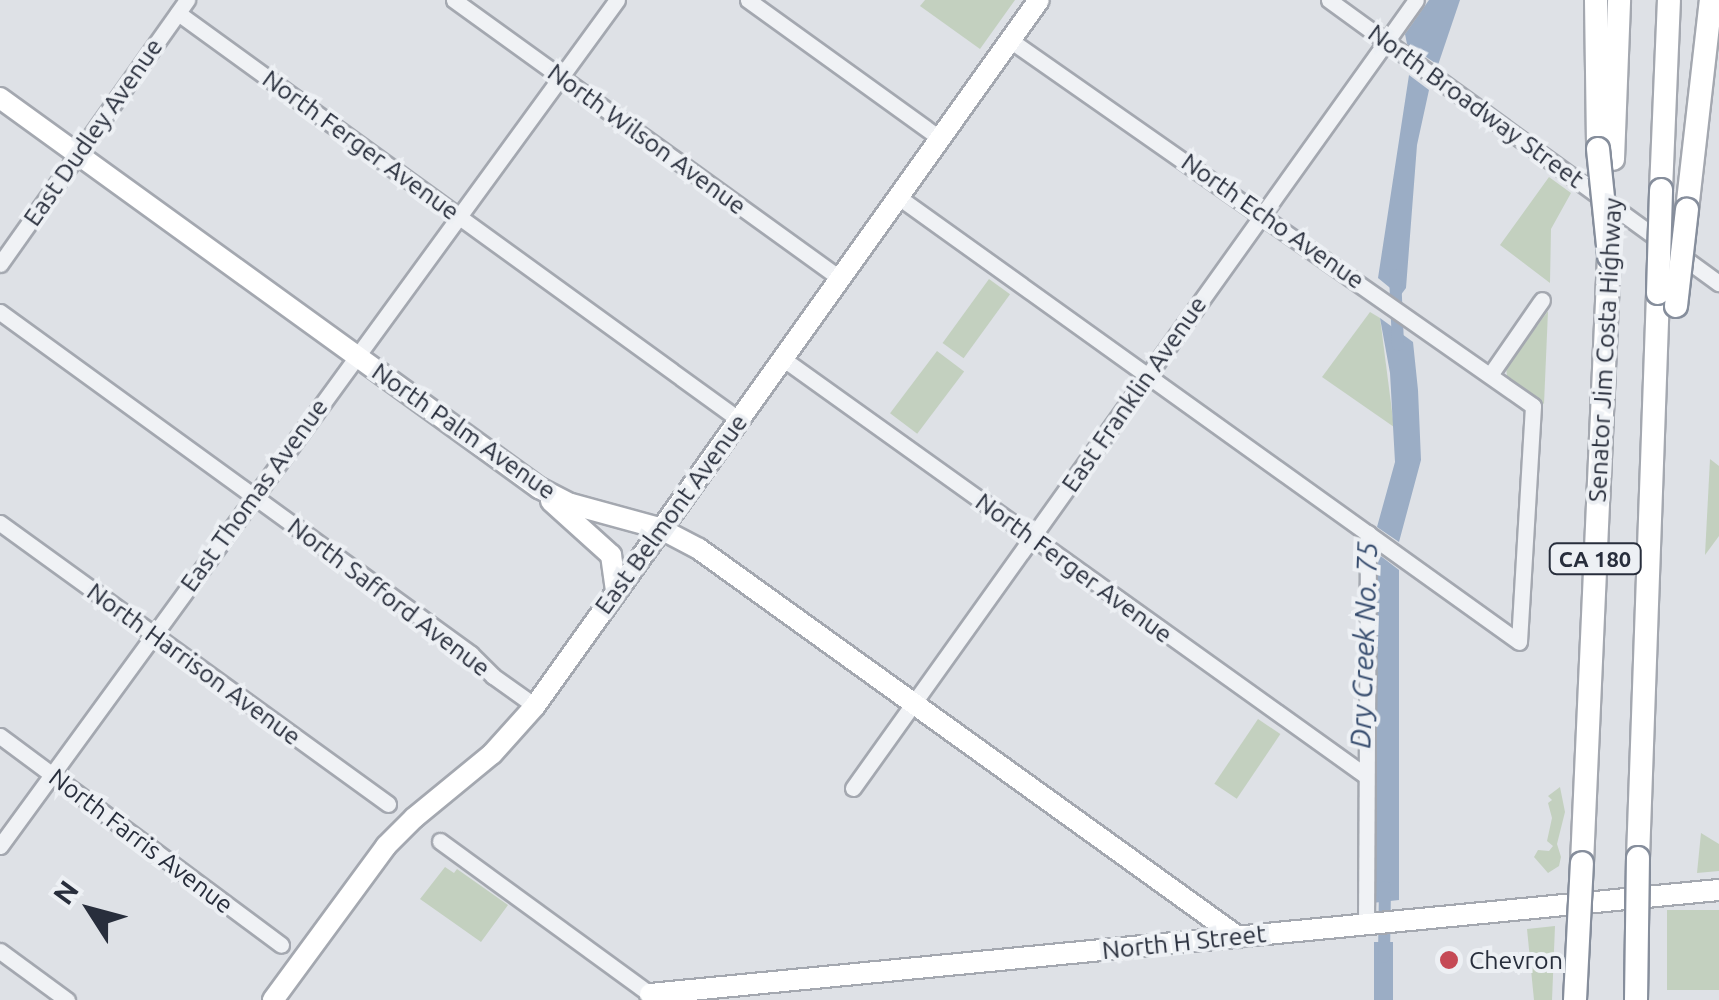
<!DOCTYPE html>
<html>
<head>
<meta charset="utf-8">
<style>
	body { margin:0 }
	#map { position:relative; width:1719px; height:1000px; overflow:hidden; background:#dee1e6; font-family:Ubuntu,sans-serif }
	div>[style] { position:absolute }
	[style*='--x'] { left:calc(var(--x)*1px); top:calc(var(--y)*1px); width:calc(var(--w)*1px); rotate:calc(var(--a)*1deg) }
	.green>* { inset:0; background:#c3d0bf; transform-origin:0 0 }
	.water>* { inset:0; background:#9badc5; transform-origin:0 0 }
	.canal>* { height:12px; margin:-6px; padding:0 6px; transform-origin:6px; border-radius:6px; background:#9badc5 }
	.roads { filter:drop-shadow(2px 0 #a4a8b0) drop-shadow(-2px 0 #a4a8b0) drop-shadow(0 2px #a4a8b0) drop-shadow(0 -2px #a4a8b0) }
	.minor>* { height:15px; margin:-7.5px; padding:0 7.5px; transform-origin:7.5px; border-radius:7.5px; background:#f0f2f5 }
	.major>* { height:20px; margin:-10px; padding:0 10px; transform-origin:10px; border-radius:10px; background:#fff }
	.highway>* { height:22px; margin:-11px; padding:0 11px; transform-origin:11px; border-radius:11px; background:#fff }
	.bridges { filter:drop-shadow(2px 0 #868e9c) drop-shadow(-2px 0 #868e9c) drop-shadow(0 2px #868e9c) drop-shadow(0 -2px #868e9c) }
	.highway-bridge>* { height:22px; margin:-11px; padding:0 11px; transform-origin:11px; border-radius:11px; background:#fff }
	.dots>* { width:28px; height:28px; translate:-50% -50%; box-sizing:border-box; border:5px solid #edf0f4; border-radius:50% }
	span { translate:-50% -50%; white-space:nowrap; text-align:center; line-height:1.15; -webkit-text-stroke:8px #edf0f4; paint-order:stroke }
	.shield-label span { padding:2px 8px; background:#edf0f4; border:2px solid; border-radius:8px; -webkit-text-stroke-width:0 }
	.shield-label { font-size:22px; color:#282e3c; font-weight:700 }
	.street-label { font-size:25px; color:#282e3c }
	.poi-label { font-size:25px; color:#282e3c }
	.left { translate:0 -50%; text-align:left }
	.water-label { font-size:28px; color:#354b6d; font-style:italic }
	.north { position:absolute; left:40px; top:860px; width:100px; height:100px; -webkit-text-stroke:8px #edf0f4; paint-order:stroke; rotate:306deg; font-size:28px; font-weight:700; line-height:40px; text-align:center; color:#282e3c }
	.north::after { content:''; display:block; margin:auto; width:35px; height:45px; background:#282e3c; clip-path:polygon(50% 0,100% 100%,50% 72%,0 100%) }
</style>
</head>
<body>
<div id="map">
	<div class="green">
		<div style="clip-path:polygon(925px 0,1015px 0,980px 49px,920px 6px)"></div>
		<div style="clip-path:polygon(1549px 177px,1571px 193px,1551px 229px,1550px 283px,1500px 245px)"></div>
		<div style="left:989px;top:279px;width:26px;height:79px;rotate:36deg"></div>
		<div style="clip-path:polygon(1548px 311px,1544px 404px,1507px 376px,1506px 368px)"></div>
		<div style="clip-path:polygon(1370px 312px,1380px 318px,1394px 427px,1322px 377px)"></div>
		<div style="left:937px;top:351px;width:34px;height:78px;rotate:37deg"></div>
		<div style="clip-path:polygon(1710px 459px,1719px 466px,1719px 536px,1705px 555px)"></div>
		<div style="left:1258px;top:719px;width:27px;height:78px;rotate:34deg"></div>
		<div style="clip-path:polygon(1560px 787px,1565px 812px,1557px 844px,1561px 857px,1559px 866px,1548px 873px,1534px 857px,1538px 850px,1549px 851px,1553px 846px,1547px 841px,1552px 818px,1548px 803px,1552px 800px,1548px 796px)"></div>
		<div style="clip-path:polygon(1701px 833px,1719px 844px,1719px 871px,1697px 873px)"></div>
		<div style="clip-path:polygon(445px 867px,454px 873px,457px 869px,508px 905px,481px 942px,420px 899px)"></div>
		<div style="left:1719px;top:910px;width:80px;height:52px;rotate:90deg"></div>
		<div style="clip-path:polygon(1555px 926px,1552px 1000px,1534px 1000px,1527px 929px)"></div>
	</div>
	<div class="water">
		<div style="clip-path:polygon(1429px 0,1460px 0,1438px 65px,1407px 44px,1405px 34px)"></div>
		<div style="clip-path:polygon(1409px 75px,1429px 90px,1417px 145px,1406px 288px,1400px 296px,1378px 278px)"></div>
		<div style="clip-path:polygon(1380px 318px,1413px 342px,1418px 390px,1421px 460px,1399px 542px,1377px 527px,1395px 462px,1390px 373px)"></div>
		<div style="clip-path:polygon(1378px 554px,1399px 570px,1399px 900px,1372px 903px,1373px 556px)"></div>
		<div style="left:1393px;top:942px;width:58px;height:19px;rotate:90deg"></div>
	</div>
	<div class="canal">
		<div style="--x:1395;--y:275;--w:70;--a:87.5"></div>
		<div style="--x:1384;--y:957;--w:70;--a:-89.2"></div>
	</div>
	<div class="roads">
		<div class="minor">
			<div style="--x:454;--y:0;--w:475;--a:35.8"></div>
			<div style="--x:748;--y:0;--w:236;--a:35.8"></div>
			<div style="--x:1329;--y:0;--w:482;--a:36"></div>
			<div style="--x:178;--y:13;--w:692;--a:35.94"></div>
			<div style="--x:1010;--y:40;--w:638;--a:34.98"></div>
			<div style="--x:1533;--y:406;--w:236;--a:93.4"></div>
			<div style="--x:897;--y:196;--w:765;--a:35.64"></div>
			<div style="--x:0;--y:264;--w:324;--a:-54.7"></div>
			<div style="--x:0;--y:312;--w:582;--a:35.98"></div>
			<div style="--x:471;--y:654;--w:31;--a:45"></div>
			<div style="--x:493;--y:676;--w:52;--a:35.5"></div>
			<div style="--x:782;--y:358;--w:718;--a:35.59"></div>
			<div style="--x:1490;--y:375;--w:91;--a:-55.3"></div>
			<div style="--x:0;--y:523;--w:479;--a:35.9"></div>
			<div style="--x:0;--y:736;--w:350;--a:36.6"></div>
			<div style="--x:853;--y:788;--w:968;--a:-54.46"></div>
			<div style="--x:440;--y:841;--w:260;--a:36.1"></div>
			<div style="--x:0;--y:846;--w:1047;--a:-53.9"></div>
			<div style="--x:1366;--y:923;--w:390;--a:-89.7"></div>
			<div style="--x:0;--y:951;--w:83;--a:36.2"></div>
		</div>
		<div class="major">
			<div style="--x:0;--y:98;--w:665;--a:35.89"></div>
			<div style="--x:539;--y:488;--w:36;--a:27"></div>
			<div style="--x:571;--y:504;--w:91;--a:15.3"></div>
			<div style="--x:659;--y:528;--w:45;--a:27.7"></div>
			<div style="--x:699;--y:549;--w:664;--a:35.75"></div>
			<div style="--x:551;--y:501;--w:81;--a:42"></div>
			<div style="--x:611;--y:555;--w:35;--a:82"></div>
			<div style="--x:650;--y:994;--w:1074;--a:-5.56"></div>
			<div style="--x:273;--y:1000;--w:191;--a:-53.7"></div>
			<div style="--x:386;--y:846;--w:40;--a:-45"></div>
			<div style="--x:414;--y:818;--w:101;--a:-39.4"></div>
			<div style="--x:492;--y:754;--w:64;--a:-48.1"></div>
			<div style="--x:535;--y:706;--w:867;--a:-54.48"></div>
		</div>
		<div class="highway">
			<div style="--x:1596;--y:0;--w:149;--a:89.2"></div>
			<div style="--x:1613;--y:159;--w:159;--a:-87.8"></div>
			<div style="--x:1661;--y:190;--w:190;--a:-87.6"></div>
			<div style="--x:1687;--y:210;--w:211;--a:-83.5"></div>
			<div style="--x:1638;--y:858;--w:565;--a:-87.97"></div>
			<div style="--x:1582;--y:863;--w:608;--a:-87.45"></div>
		</div>
	</div>
	<div class="bridges">
		<div class="highway-bridge">
			<div style="--x:1598;--y:149;--w:108;--a:84.1"></div>
			<div style="--x:1658;--y:293;--w:103;--a:-88.3"></div>
			<div style="--x:1676;--y:306;--w:97;--a:-83.5"></div>
			<div style="--x:1575;--y:1000;--w:137;--a:-87.1"></div>
			<div style="--x:1636;--y:1000;--w:142;--a:-89.2"></div>
		</div>
	</div>
	<div class="dots">
		<div style="left:1449px;top:960px;background:#c54955"></div>
	</div>
	<div class="shield-label">
		<span style="left:1595px;top:559px">CA 180</span>
	</div>
	<div class="street-label">
		<span style="left:1476px;top:106px;rotate:36deg">North Broadway Street</span>
		<span style="left:93px;top:132px;rotate:-55deg">East Dudley Avenue</span>
		<span style="left:647px;top:139px;rotate:36deg">North Wilson Avenue</span>
		<span style="left:361px;top:145px;rotate:36deg">North Ferger Avenue</span>
		<span style="left:1273px;top:221px;rotate:35deg">North Echo Avenue</span>
		<span style="left:1605px;top:350px;rotate:-87deg">Senator Jim Costa Highway</span>
		<span style="left:1134px;top:394px;rotate:-55deg">East Franklin Avenue</span>
		<span style="left:464px;top:431px;rotate:35deg">North Palm Avenue</span>
		<span style="left:254px;top:495px;rotate:-54deg">East Thomas Avenue</span>
		<span style="left:671px;top:514px;rotate:-54deg">East Belmont Avenue</span>
		<span style="left:1074px;top:568px;rotate:36deg">North Ferger Avenue</span>
		<span style="left:389px;top:597px;rotate:37deg">North Safford Avenue</span>
		<span style="left:194px;top:664px;rotate:36deg">North Harrison Avenue</span>
		<span style="left:141px;top:841px;rotate:37deg">North Farris Avenue</span>
		<span style="left:1184px;top:942px;rotate:-6deg">North H Street</span>
	</div>
	<div class="poi-label">
		<span class="left" style="left:1469px;top:960px">Chevron</span>
	</div>
	<div class="water-label">
		<span style="left:1364px;top:645px;rotate:-88deg">Dry Creek No. 75</span>
	</div>
	<div class="north">N</div>
</div>
</body>
</html>
